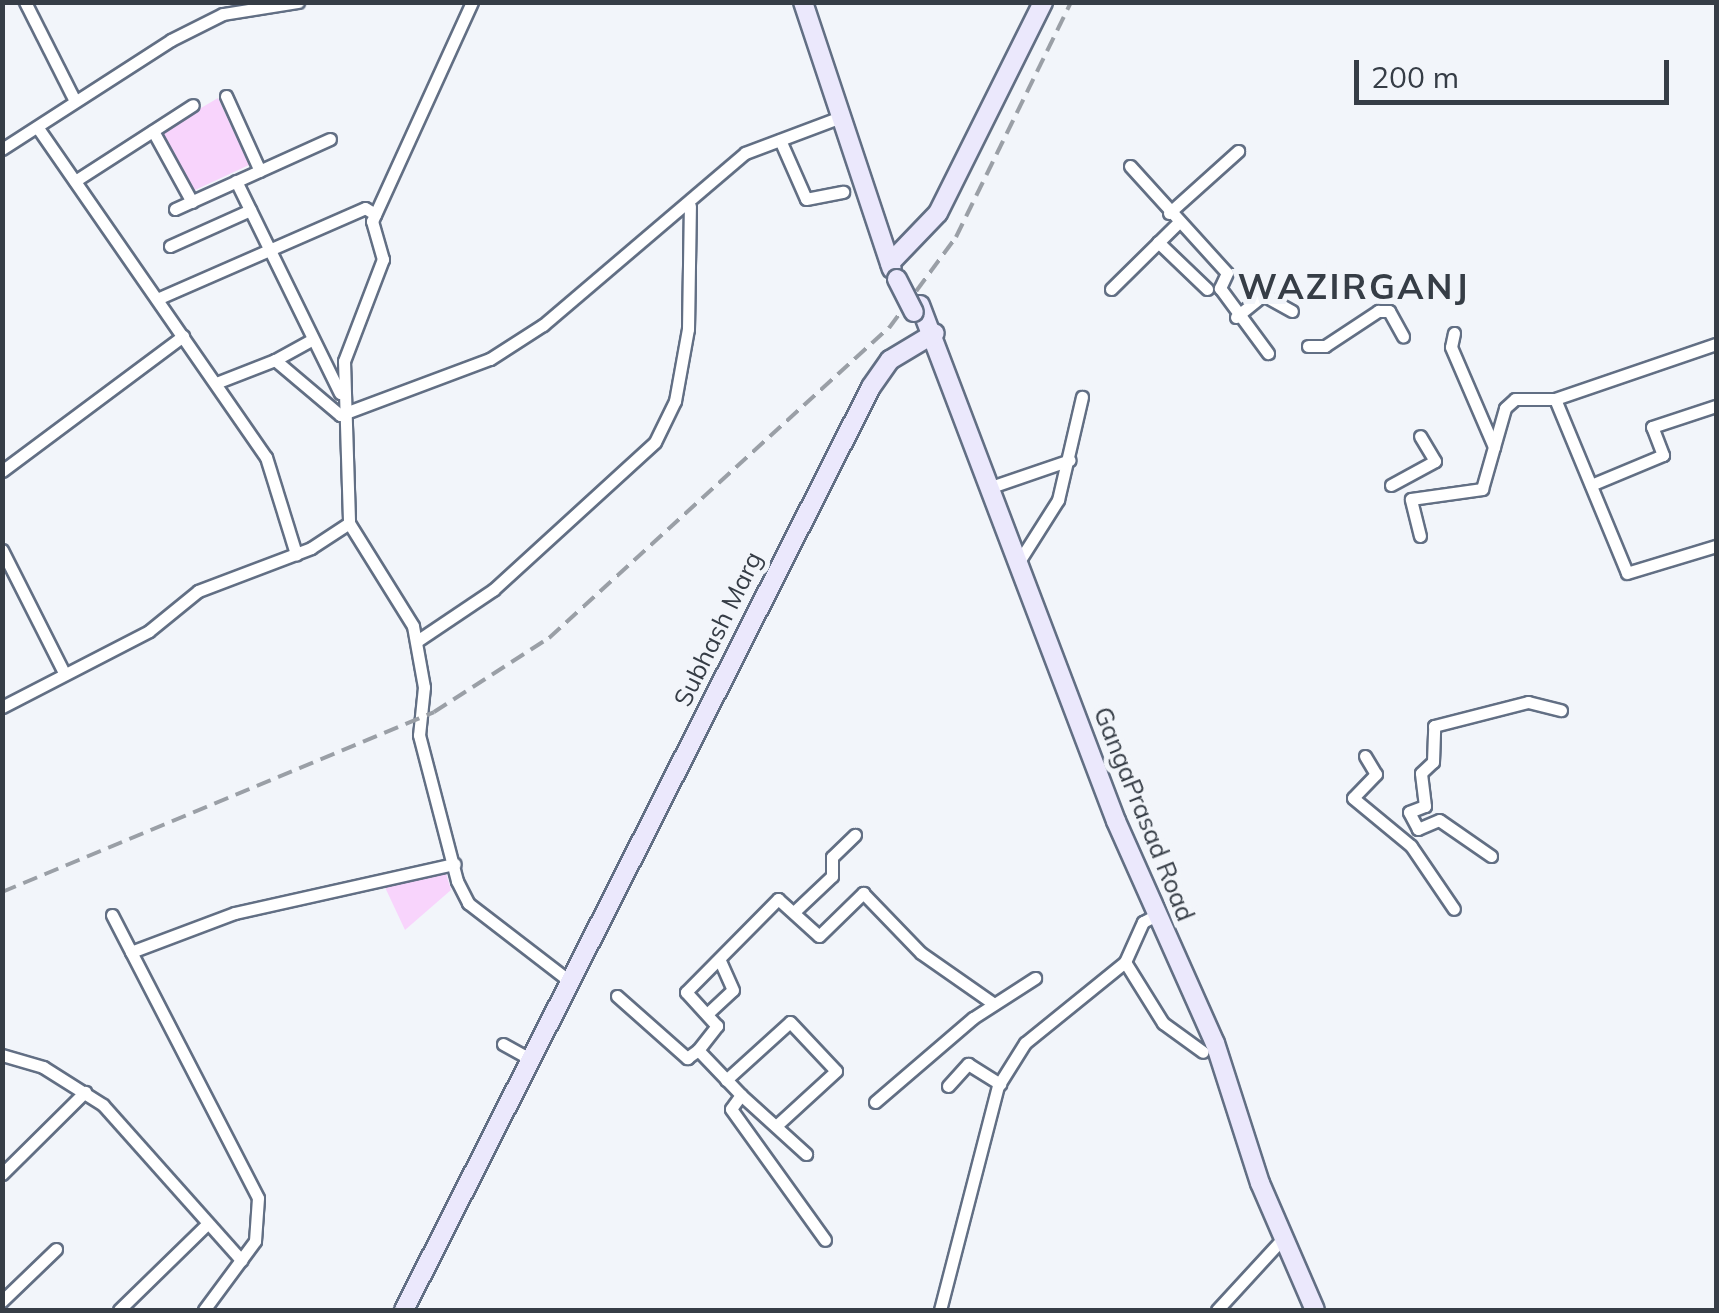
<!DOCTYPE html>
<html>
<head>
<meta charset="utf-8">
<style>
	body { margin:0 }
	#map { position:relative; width:1719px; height:1313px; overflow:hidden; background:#f2f5fa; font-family:Mulish,sans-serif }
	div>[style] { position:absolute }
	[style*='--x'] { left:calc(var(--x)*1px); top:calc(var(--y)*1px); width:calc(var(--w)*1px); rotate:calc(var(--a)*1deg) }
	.green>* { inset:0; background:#f8d4fc }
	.roads { filter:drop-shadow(2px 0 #626f84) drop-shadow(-2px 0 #626f84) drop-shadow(0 2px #626f84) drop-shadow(0 -2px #626f84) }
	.street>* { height:11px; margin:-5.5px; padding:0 5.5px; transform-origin:5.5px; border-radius:5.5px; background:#fff }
	.secondary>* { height:18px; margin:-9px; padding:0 9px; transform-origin:9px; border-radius:9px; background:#ebe8fc }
	.rail>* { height:4px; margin-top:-2px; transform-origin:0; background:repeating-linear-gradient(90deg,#9a9fa6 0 15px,transparent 0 23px) }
	.bridges { filter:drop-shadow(2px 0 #626f84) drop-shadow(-2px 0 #626f84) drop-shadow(0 2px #626f84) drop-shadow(0 -2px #626f84) }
	.secondary-bridge>* { height:18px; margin:-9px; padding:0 9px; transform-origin:9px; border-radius:9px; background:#ebe8fc }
	span { translate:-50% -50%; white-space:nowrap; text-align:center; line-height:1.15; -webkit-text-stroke:10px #f2f5fa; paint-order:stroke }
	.street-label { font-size:25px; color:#363d46 }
	.district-label { font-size:35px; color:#363d46; font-weight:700; letter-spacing:2.5px }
	.frame { position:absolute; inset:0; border:5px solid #363d46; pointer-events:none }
	.scale { position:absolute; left:1354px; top:60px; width:315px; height:45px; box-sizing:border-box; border:5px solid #363d46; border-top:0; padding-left:12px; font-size:30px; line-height:35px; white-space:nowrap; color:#363d46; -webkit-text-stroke:8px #f2f5fa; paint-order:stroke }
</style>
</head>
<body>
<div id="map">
	<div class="green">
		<div style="clip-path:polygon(218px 98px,249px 165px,193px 191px,160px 132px)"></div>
		<div style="clip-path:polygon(445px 870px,451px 890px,405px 930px,383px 883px)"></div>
	</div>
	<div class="roads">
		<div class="street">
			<div style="--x:25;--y:2;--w:109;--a:63.2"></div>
			<div style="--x:472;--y:2;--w:241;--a:114.5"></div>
			<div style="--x:372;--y:221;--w:40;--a:74"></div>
			<div style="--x:383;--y:259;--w:109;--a:110.9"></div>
			<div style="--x:344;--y:361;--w:162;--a:88.2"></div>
			<div style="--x:349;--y:523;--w:121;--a:58.1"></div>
			<div style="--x:413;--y:626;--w:62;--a:79.8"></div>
			<div style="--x:424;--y:687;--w:48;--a:95.9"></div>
			<div style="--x:419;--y:735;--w:151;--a:75.4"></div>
			<div style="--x:457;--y:881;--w:25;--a:63"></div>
			<div style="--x:468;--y:903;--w:126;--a:37.6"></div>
			<div style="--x:226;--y:96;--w:82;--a:65.6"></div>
			<div style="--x:40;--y:131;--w:397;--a:55.3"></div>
			<div style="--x:266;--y:457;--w:102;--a:72.8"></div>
			<div style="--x:153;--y:131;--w:81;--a:61.2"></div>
			<div style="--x:780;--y:140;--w:64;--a:66.2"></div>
			<div style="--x:806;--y:199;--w:38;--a:-11"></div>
			<div style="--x:2;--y:149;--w:201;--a:-32.8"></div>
			<div style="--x:171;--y:40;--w:58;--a:-26.6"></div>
			<div style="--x:223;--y:14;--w:76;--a:-9.1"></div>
			<div style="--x:1130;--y:166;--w:144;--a:47.8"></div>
			<div style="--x:1227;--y:273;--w:17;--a:115"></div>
			<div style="--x:1220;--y:288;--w:81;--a:53.6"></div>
			<div style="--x:75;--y:181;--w:140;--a:-32.8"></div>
			<div style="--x:236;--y:181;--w:236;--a:63.9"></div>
			<div style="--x:175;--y:209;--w:170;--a:-24.3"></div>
			<div style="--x:1169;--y:213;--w:93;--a:-41.9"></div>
			<div style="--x:1158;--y:242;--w:68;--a:43.8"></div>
			<div style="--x:170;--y:246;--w:88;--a:-24.2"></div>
			<div style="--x:1111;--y:289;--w:93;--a:-44.6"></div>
			<div style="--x:157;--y:299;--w:227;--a:-23.6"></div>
			<div style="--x:365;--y:208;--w:12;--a:31"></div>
			<div style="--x:1236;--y:317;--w:35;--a:-39"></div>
			<div style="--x:1263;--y:295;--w:33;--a:29"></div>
			<div style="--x:1454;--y:333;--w:14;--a:102"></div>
			<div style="--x:1451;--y:347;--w:109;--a:66.7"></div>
			<div style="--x:1308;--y:346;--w:17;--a:0"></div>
			<div style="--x:1325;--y:346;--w:64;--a:-33.4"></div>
			<div style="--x:1378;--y:311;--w:11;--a:0"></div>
			<div style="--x:1389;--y:311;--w:29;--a:61"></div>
			<div style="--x:275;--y:360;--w:43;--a:-28.9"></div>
			<div style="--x:216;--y:383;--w:63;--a:-21.3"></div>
			<div style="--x:275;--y:360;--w:85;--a:40.2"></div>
			<div style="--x:1555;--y:399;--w:188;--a:67.5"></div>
			<div style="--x:1627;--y:573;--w:93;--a:-16.9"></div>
			<div style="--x:340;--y:415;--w:160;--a:-20.5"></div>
			<div style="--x:490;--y:359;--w:63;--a:-32.7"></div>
			<div style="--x:543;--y:325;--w:265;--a:-40.4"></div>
			<div style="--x:745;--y:153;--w:103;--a:-20.6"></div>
			<div style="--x:2;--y:471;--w:226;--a:-36.7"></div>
			<div style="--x:1391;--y:485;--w:50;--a:-28.6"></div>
			<div style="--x:1435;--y:461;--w:29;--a:-121"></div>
			<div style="--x:1591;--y:485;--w:78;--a:-22.6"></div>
			<div style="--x:1663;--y:455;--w:30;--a:-111"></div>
			<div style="--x:1652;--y:427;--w:67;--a:-18.2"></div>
			<div style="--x:991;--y:487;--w:83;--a:-18.9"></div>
			<div style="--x:1420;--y:536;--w:38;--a:-104"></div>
			<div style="--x:1411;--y:499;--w:72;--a:-8"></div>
			<div style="--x:1482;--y:489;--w:84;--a:-74.1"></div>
			<div style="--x:1505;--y:408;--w:13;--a:-42"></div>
			<div style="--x:1515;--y:399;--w:40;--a:0"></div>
			<div style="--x:1555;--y:399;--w:170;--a:-18.9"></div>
			<div style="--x:2;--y:550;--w:136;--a:63.2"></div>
			<div style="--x:1018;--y:563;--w:75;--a:-57.6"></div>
			<div style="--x:1058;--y:500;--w:106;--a:-76.9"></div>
			<div style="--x:417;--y:641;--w:92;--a:-33.9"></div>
			<div style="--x:493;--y:590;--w:219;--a:-42.4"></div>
			<div style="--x:655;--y:442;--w:46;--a:-64"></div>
			<div style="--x:675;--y:401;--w:73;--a:-79.8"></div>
			<div style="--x:688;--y:329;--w:123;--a:-89.1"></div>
			<div style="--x:2;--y:707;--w:165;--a:-27.3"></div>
			<div style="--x:149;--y:631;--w:63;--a:-39.2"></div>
			<div style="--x:198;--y:591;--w:121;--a:-20.8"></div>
			<div style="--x:311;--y:548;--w:45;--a:-33.3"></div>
			<div style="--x:1365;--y:756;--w:21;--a:59"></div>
			<div style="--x:1376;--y:774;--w:33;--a:134"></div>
			<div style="--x:1353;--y:798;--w:75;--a:39.6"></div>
			<div style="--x:1411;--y:846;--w:76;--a:55.7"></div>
			<div style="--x:1491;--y:856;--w:63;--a:-145.3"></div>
			<div style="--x:1439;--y:820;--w:23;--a:157"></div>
			<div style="--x:1418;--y:829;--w:19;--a:-118"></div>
			<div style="--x:1409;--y:812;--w:17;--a:-21"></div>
			<div style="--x:1425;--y:806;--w:33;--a:-97"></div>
			<div style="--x:1421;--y:773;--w:16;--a:-43"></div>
			<div style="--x:1433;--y:762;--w:36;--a:-88"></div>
			<div style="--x:1434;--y:726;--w:97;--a:-14.3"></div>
			<div style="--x:1528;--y:702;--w:34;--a:14"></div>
			<div style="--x:795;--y:911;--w:51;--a:-43.4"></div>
			<div style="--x:832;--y:876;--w:19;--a:-90"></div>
			<div style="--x:832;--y:857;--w:32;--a:-44"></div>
			<div style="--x:112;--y:915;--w:318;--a:62.7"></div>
			<div style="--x:258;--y:1198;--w:43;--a:94"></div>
			<div style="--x:255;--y:1241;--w:86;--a:126.5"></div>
			<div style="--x:131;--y:952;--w:111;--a:-20.6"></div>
			<div style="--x:235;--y:913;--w:225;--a:-12.6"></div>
			<div style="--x:1125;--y:962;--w:72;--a:58.1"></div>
			<div style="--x:1163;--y:1023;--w:49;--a:35.9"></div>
			<div style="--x:617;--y:996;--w:94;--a:41.5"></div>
			<div style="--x:687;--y:1058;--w:14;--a:-36"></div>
			<div style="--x:698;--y:1050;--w:62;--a:46.3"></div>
			<div style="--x:741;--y:1095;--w:17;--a:126"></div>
			<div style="--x:731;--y:1109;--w:161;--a:54.3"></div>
			<div style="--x:707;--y:1014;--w:35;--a:-43"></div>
			<div style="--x:733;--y:990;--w:32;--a:-114"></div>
			<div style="--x:503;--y:1044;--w:31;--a:29"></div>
			<div style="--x:698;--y:1050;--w:31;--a:-52"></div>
			<div style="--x:717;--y:1026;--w:46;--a:-132.4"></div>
			<div style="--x:686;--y:992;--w:131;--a:-45.3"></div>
			<div style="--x:778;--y:899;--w:55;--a:42.1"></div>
			<div style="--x:819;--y:936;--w:62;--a:-44.3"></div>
			<div style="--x:863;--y:893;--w:83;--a:46"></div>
			<div style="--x:921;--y:953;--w:89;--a:34.9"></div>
			<div style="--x:2;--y:1055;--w:43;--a:16.3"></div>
			<div style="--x:43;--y:1067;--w:71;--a:32.3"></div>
			<div style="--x:103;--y:1105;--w:208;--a:48.3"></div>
			<div style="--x:726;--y:1080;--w:86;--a:-42.2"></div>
			<div style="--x:790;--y:1022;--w:67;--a:46.8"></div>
			<div style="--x:836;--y:1071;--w:80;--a:137.5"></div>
			<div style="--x:948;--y:1086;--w:30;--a:-48"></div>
			<div style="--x:968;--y:1064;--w:38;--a:32"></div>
			<div style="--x:741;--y:1095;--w:88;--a:42.2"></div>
			<div style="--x:875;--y:1102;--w:129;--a:-40.6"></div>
			<div style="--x:973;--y:1018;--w:74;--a:-32.8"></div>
			<div style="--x:2;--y:1174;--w:117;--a:-44.7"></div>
			<div style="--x:2;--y:1301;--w:75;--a:-43.9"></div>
			<div style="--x:119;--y:1310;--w:124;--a:-44.3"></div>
			<div style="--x:940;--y:1310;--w:231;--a:-75.5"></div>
			<div style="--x:998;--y:1086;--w:51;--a:-57.9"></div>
			<div style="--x:1025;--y:1043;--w:129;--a:-39"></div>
			<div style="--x:1125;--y:962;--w:44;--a:-65.8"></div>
			<div style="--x:1143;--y:922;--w:17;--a:-28"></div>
			<div style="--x:1217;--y:1310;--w:100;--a:-47.4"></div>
		</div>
		<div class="secondary">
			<div style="--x:803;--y:2;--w:281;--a:71.6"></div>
			<div style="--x:890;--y:263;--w:69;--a:-46.2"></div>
			<div style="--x:938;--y:213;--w:236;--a:-63.5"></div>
			<div style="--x:920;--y:305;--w:552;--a:69.2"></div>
			<div style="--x:1116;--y:821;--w:243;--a:66"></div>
			<div style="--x:1215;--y:1043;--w:147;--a:72.2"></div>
			<div style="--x:1260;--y:1183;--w:138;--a:66.6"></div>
			<div style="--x:404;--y:1310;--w:1034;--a:-63.16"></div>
			<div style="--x:871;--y:387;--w:33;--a:-55"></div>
			<div style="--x:890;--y:360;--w:52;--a:-31"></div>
		</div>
	</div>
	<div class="rail">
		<div style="--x:2;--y:892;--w:468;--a:-22.6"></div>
		<div style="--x:434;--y:712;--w:137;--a:-32.8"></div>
		<div style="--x:549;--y:638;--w:460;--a:-42.4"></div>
		<div style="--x:889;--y:328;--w:113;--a:-53.6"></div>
		<div style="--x:956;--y:237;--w:262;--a:-63.9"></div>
	</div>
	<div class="bridges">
		<div class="secondary-bridge">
			<div style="--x:897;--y:279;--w:37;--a:63"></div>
		</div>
	</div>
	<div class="street-label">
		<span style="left:718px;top:629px;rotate:-64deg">Subhash Marg</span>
		<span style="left:1144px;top:814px;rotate:68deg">GangaPrasad Road</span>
	</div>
	<div class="district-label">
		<span style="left:1354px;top:286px">WAZIRGANJ</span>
	</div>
	<div class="frame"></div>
	<div class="scale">200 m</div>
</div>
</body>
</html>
